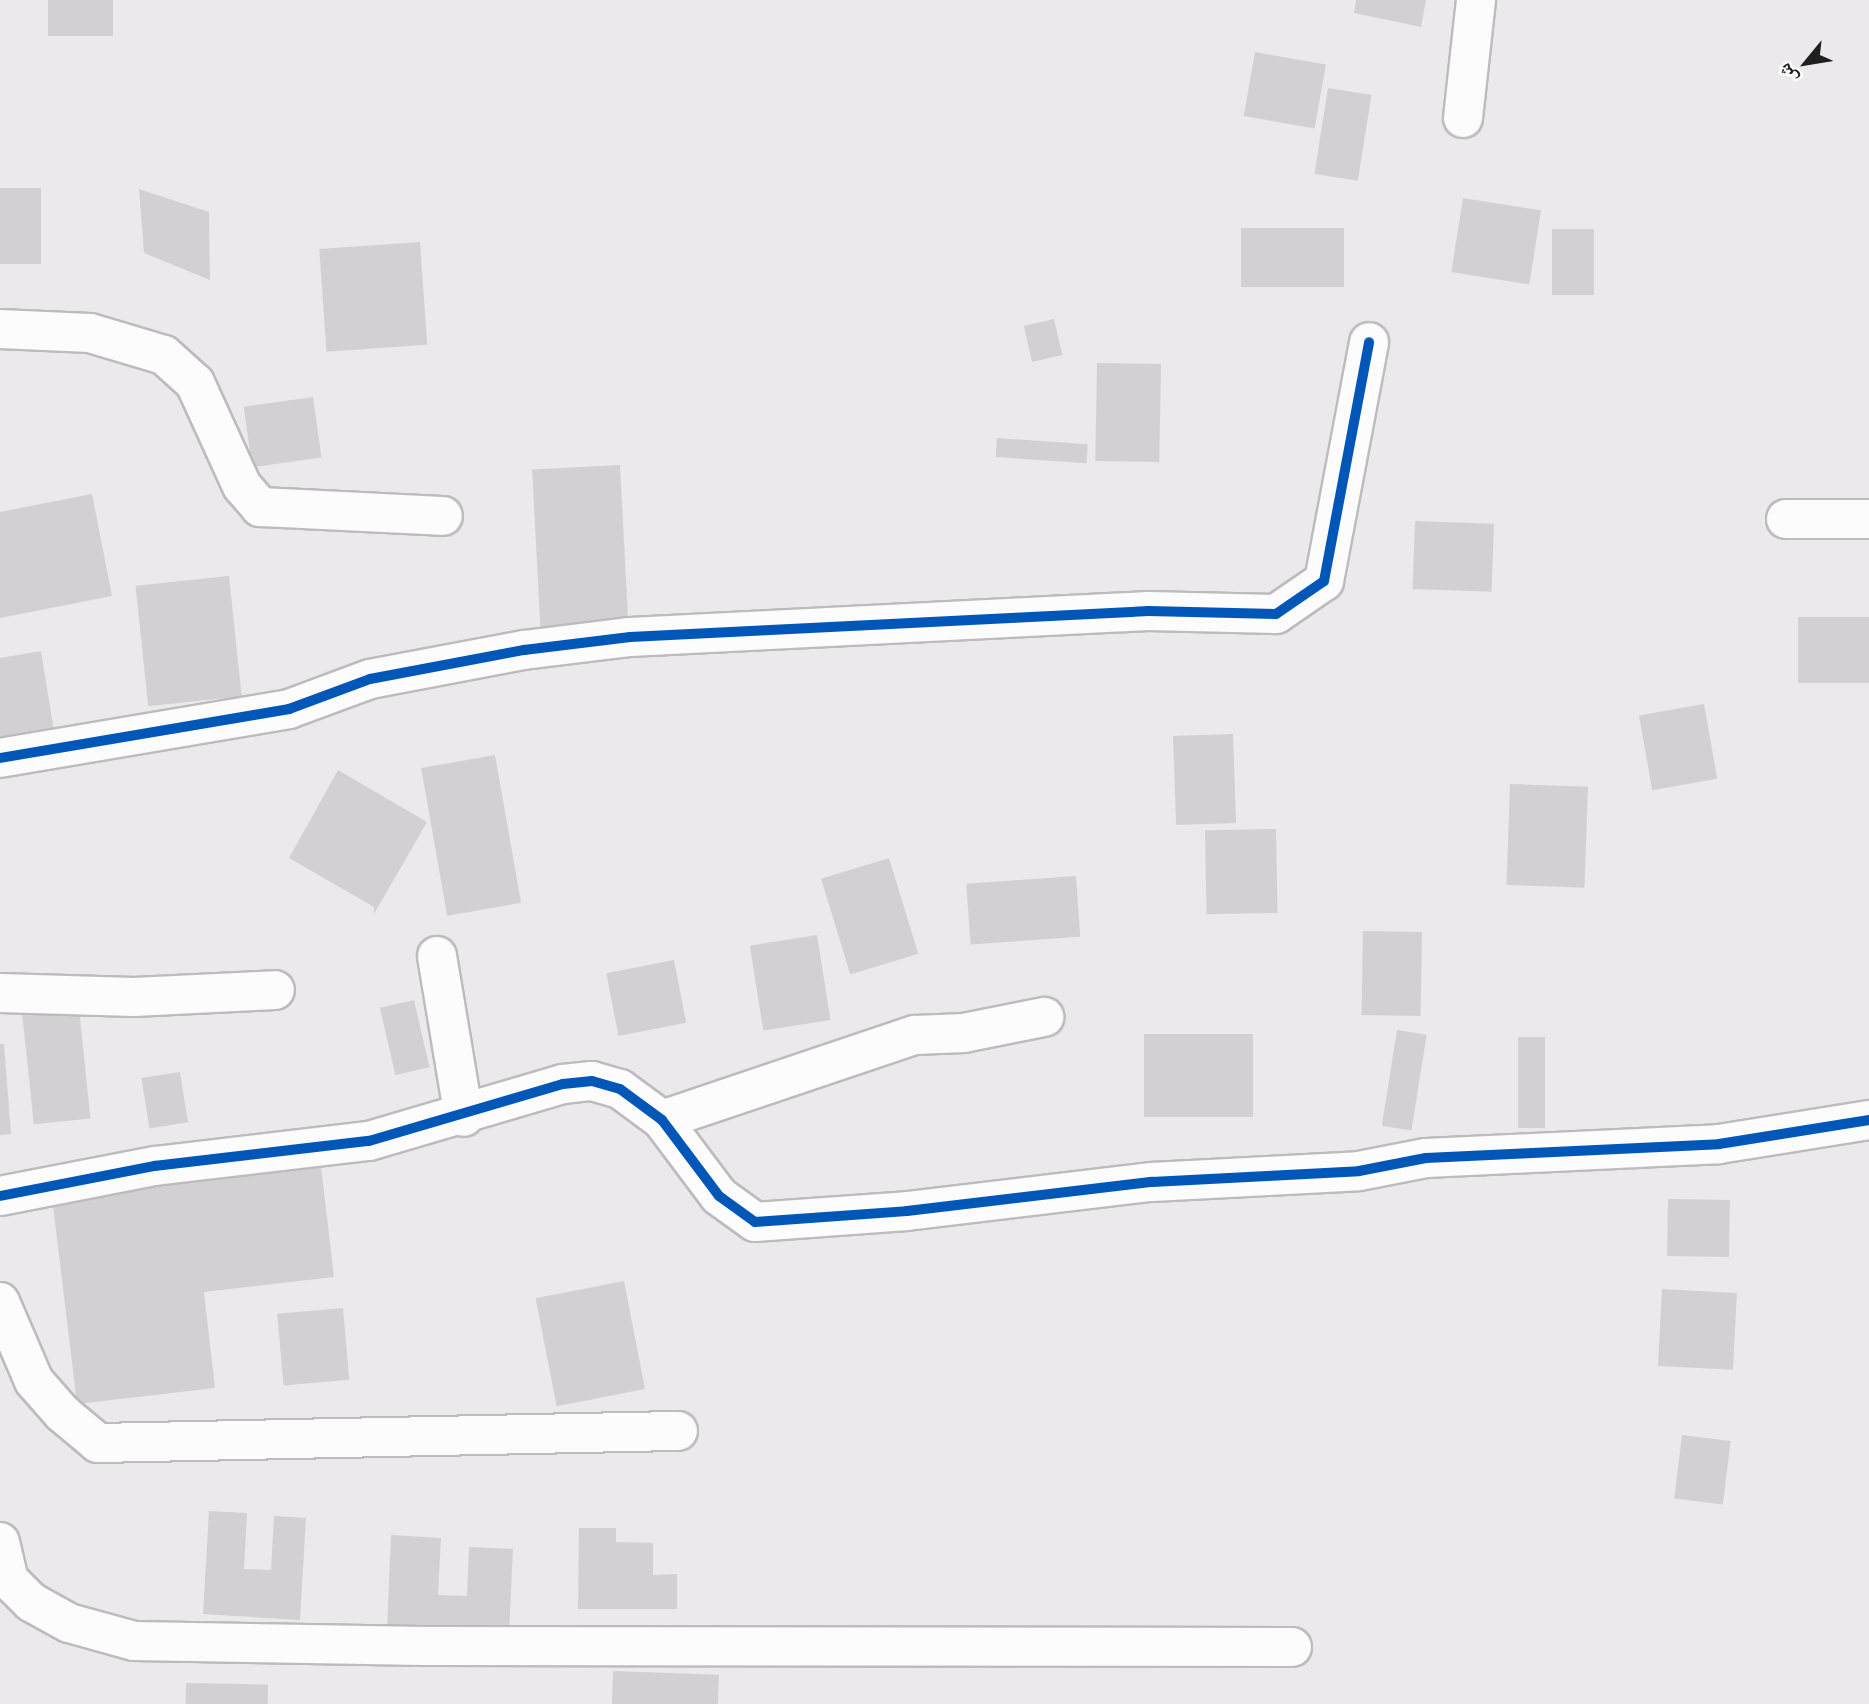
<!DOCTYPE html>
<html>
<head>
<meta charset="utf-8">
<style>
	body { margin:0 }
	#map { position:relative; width:1869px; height:1704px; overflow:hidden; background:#ece9ed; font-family:Arial,"Noto Naskh Arabic",sans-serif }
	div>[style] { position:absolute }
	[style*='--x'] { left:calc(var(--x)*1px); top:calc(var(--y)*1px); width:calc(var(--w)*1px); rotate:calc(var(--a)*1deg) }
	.building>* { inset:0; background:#d3d0d3; transform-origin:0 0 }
	.roads { filter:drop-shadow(2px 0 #bdbbbd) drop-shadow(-2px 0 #bdbbbd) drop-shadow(0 2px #bdbbbd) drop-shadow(0 -2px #bdbbbd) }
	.minor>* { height:38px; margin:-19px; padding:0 19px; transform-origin:19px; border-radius:19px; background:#fcfcfc }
	.cycleway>* { height:10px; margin:-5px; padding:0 5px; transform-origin:5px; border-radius:5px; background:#0057b8 }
	span { translate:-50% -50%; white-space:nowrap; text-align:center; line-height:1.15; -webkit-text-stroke:5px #fff; paint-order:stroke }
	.north { position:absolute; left:1771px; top:28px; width:70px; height:70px; -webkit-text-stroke:5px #fff; paint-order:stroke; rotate:240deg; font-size:19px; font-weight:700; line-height:28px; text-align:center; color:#1f1f1f }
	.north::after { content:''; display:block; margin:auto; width:24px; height:32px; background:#1f1f1f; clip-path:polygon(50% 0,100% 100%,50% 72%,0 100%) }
</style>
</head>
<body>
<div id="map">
	<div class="building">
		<div style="left:48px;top:0;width:65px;height:36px"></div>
		<div style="clip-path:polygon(1356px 0,1426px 0,1421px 27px,1354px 13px)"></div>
		<div style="left:1255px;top:52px;width:72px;height:65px;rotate:10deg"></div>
		<div style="left:1328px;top:88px;width:44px;height:87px;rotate:9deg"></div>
		<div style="left:0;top:188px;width:41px;height:76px"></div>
		<div style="clip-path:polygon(139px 189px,209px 212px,210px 280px,144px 253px)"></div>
		<div style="left:1463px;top:198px;width:79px;height:75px;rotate:9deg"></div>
		<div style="left:1241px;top:228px;width:103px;height:59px"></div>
		<div style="left:1552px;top:229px;width:42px;height:66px"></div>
		<div style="left:420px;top:242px;width:103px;height:101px;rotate:86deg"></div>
		<div style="left:1054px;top:319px;width:37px;height:31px;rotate:77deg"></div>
		<div style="left:1097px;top:363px;width:64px;height:98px;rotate:1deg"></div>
		<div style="left:313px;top:397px;width:61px;height:70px;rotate:82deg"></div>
		<div style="left:997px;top:438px;width:91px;height:19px;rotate:4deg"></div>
		<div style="left:620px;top:465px;width:166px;height:88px;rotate:87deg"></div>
		<div style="clip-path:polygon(92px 494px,112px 596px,0 618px,0 512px)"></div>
		<div style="left:1415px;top:521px;width:79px;height:68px;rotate:2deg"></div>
		<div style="left:229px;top:576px;width:121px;height:94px;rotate:84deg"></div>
		<div style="left:1869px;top:617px;width:66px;height:71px;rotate:90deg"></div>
		<div style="clip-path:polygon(41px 651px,55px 738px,0 749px,0 658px)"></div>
		<div style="left:1704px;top:704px;width:76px;height:66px;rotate:80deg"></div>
		<div style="left:1233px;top:734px;width:89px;height:60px;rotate:88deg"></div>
		<div style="left:495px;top:755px;width:150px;height:75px;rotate:80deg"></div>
		<div style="clip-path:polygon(338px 770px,427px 822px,374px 914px,374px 907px,289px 858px)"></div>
		<div style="left:1510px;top:784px;width:78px;height:101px;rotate:2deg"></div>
		<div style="left:1276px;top:829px;width:84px;height:71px;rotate:89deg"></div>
		<div style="left:889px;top:858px;width:100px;height:71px;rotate:73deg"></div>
		<div style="left:1076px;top:876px;width:61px;height:110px;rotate:86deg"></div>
		<div style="left:1363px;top:931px;width:59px;height:84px;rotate:1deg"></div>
		<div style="left:817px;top:935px;width:86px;height:68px;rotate:81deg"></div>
		<div style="left:674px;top:960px;width:64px;height:69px;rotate:79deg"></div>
		<div style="left:414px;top:1000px;width:69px;height:35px;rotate:77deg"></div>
		<div style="left:79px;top:1009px;width:110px;height:57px;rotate:84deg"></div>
		<div style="left:1397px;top:1030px;width:30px;height:97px;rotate:9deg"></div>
		<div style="left:1144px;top:1034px;width:109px;height:83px"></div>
		<div style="left:1518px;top:1037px;width:27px;height:91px"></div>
		<div style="clip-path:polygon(0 1044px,4px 1044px,11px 1134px,0 1135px)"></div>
		<div style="left:180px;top:1072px;width:51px;height:39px;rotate:81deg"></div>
		<div style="clip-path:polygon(320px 1158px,334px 1277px,204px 1292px,215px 1388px,77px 1404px,51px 1189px)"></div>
		<div style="left:1668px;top:1199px;width:62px;height:57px;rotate:1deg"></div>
		<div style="left:624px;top:1281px;width:110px;height:90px;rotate:79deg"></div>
		<div style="left:1662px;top:1289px;width:75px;height:77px;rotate:3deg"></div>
		<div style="left:343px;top:1308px;width:72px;height:66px;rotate:85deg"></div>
		<div style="left:1682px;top:1435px;width:49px;height:64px;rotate:7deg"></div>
		<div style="clip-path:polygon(209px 1511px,247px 1513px,244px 1569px,271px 1570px,274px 1516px,306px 1518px,300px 1620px,203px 1614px)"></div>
		<div style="clip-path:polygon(579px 1528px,616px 1528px,616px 1542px,653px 1543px,653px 1575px,677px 1574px,677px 1609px,578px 1609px)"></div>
		<div style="clip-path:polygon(391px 1535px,441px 1538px,438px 1595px,467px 1596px,469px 1547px,513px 1549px,509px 1635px,387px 1629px)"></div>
		<div style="left:613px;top:1671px;width:106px;height:33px;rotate:2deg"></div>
		<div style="left:186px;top:1683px;width:82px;height:21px;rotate:1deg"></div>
	</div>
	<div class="roads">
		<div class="minor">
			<div style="--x:1463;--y:118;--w:119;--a:-83.7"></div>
			<div style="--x:0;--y:329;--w:90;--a:2.5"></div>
			<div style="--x:90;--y:333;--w:77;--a:16.6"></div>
			<div style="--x:164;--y:355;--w:42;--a:42.1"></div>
			<div style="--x:195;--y:383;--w:113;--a:65.5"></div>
			<div style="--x:242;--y:486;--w:28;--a:49"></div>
			<div style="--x:260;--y:507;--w:183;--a:2.8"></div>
			<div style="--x:1786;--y:519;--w:83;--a:0"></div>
			<div style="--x:0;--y:758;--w:293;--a:-9.6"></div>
			<div style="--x:289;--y:709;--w:86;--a:-20.3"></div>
			<div style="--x:370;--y:679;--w:157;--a:-10.7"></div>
			<div style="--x:524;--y:650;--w:107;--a:-7"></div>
			<div style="--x:630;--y:637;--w:519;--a:-2.87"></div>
			<div style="--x:1148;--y:611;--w:128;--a:1.3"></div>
			<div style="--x:1276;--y:614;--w:58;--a:-34.5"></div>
			<div style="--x:1324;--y:581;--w:243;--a:-79.3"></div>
			<div style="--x:437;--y:956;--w:163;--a:80.5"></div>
			<div style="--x:0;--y:993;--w:134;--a:1.7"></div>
			<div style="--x:134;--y:997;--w:141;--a:-2.8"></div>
			<div style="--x:662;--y:1120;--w:267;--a:-18.6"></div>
			<div style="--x:915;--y:1035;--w:49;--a:-2.3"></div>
			<div style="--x:964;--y:1033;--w:82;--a:-11.3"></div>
			<div style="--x:0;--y:1196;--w:158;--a:-11"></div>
			<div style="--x:155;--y:1166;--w:215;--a:-6.7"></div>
			<div style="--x:369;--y:1141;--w:202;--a:-16.4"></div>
			<div style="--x:563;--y:1084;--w:29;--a:-6"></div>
			<div style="--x:592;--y:1081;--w:29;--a:16"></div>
			<div style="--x:620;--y:1089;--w:52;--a:36.4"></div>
			<div style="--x:662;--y:1120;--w:95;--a:53.1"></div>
			<div style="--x:719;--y:1196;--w:44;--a:35.8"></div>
			<div style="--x:755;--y:1222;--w:152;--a:-4.1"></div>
			<div style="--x:907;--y:1211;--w:247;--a:-6.8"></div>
			<div style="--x:1152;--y:1182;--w:207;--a:-3"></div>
			<div style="--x:1359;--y:1171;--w:68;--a:-11"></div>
			<div style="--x:1426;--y:1158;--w:293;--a:-2.7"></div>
			<div style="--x:1719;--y:1144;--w:152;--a:-9.1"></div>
			<div style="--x:0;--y:1302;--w:86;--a:66.7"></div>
			<div style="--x:34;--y:1381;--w:43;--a:48.8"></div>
			<div style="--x:62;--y:1413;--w:47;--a:39.8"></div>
			<div style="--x:98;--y:1443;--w:580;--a:-1.19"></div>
			<div style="--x:0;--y:1542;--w:39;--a:77"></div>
			<div style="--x:9;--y:1580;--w:31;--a:45"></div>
			<div style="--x:31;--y:1602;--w:43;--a:28.9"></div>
			<div style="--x:69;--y:1623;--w:67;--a:15.5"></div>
			<div style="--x:134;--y:1641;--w:290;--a:1"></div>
			<div style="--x:424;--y:1646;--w:868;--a:0.07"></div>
		</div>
	</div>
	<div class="cycleway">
		<div style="--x:0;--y:758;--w:293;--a:-9.6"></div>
		<div style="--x:289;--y:709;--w:86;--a:-20.3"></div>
		<div style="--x:370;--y:679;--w:157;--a:-10.7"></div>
		<div style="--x:524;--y:650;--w:107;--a:-7"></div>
		<div style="--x:630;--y:637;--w:519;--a:-2.87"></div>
		<div style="--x:1148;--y:611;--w:128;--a:1.3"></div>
		<div style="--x:1276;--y:614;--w:58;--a:-34.5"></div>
		<div style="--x:1324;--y:581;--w:243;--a:-79.3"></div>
		<div style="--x:0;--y:1196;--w:158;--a:-11"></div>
		<div style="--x:155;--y:1166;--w:215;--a:-6.7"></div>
		<div style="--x:369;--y:1141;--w:202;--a:-16.4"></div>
		<div style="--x:563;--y:1084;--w:29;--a:-6"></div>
		<div style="--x:592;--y:1081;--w:29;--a:16"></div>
		<div style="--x:620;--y:1089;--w:52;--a:36.4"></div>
		<div style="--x:662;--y:1120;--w:95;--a:53.1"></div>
		<div style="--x:719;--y:1196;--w:44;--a:35.8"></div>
		<div style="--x:755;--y:1222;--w:152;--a:-4.1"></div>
		<div style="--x:907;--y:1211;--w:247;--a:-6.8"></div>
		<div style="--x:1152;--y:1182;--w:207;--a:-3"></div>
		<div style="--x:1359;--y:1171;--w:68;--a:-11"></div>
		<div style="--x:1426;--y:1158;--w:293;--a:-2.7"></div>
		<div style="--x:1719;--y:1144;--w:152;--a:-9.1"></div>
	</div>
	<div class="north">ش</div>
</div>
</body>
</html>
